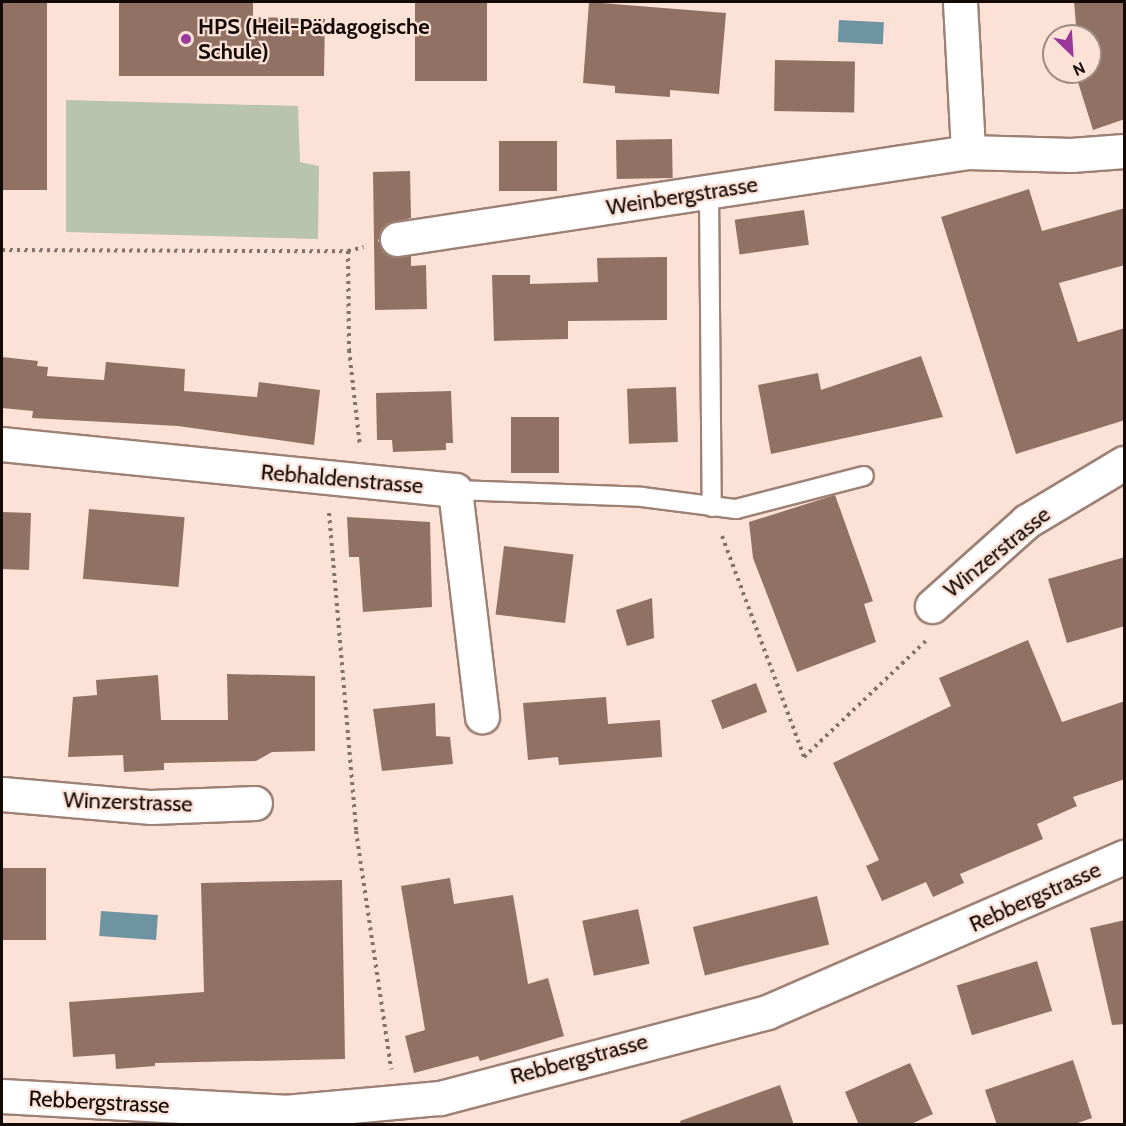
<!DOCTYPE html>
<html>
<head>
<meta charset="utf-8">
<style>
	body { margin:0 }
	#map { position:relative; width:1126px; height:1126px; overflow:hidden; background:#fbe1d6; font-family:Cabin,sans-serif }
	div>[style] { position:absolute }
	[style*='--x'] { left:calc(var(--x)*1px); top:calc(var(--y)*1px); width:calc(var(--w)*1px); rotate:calc(var(--a)*1deg) }
	.green>* { inset:0; background:#b8c4ab }
	.water>* { inset:0; background:#6d94a0; transform-origin:0 0 }
	.building>* { inset:0; background:#917163; transform-origin:0 0 }
	.path>* { height:4px; margin-top:-2px; transform-origin:0; background:repeating-linear-gradient(90deg,#83726a 0 3px,transparent 0 7.5px) }
	.roads { filter:drop-shadow(2px 0 #9e8175) drop-shadow(-2px 0 #9e8175) drop-shadow(0 2px #9e8175) drop-shadow(0 -2px #9e8175) }
	.lane>* { height:18px; margin:-9px; padding:0 9px; transform-origin:9px; border-radius:9px; background:#fff }
	.street>* { height:33px; margin:-16.5px; padding:0 16.5px; transform-origin:16.5px; border-radius:16.5px; background:#fff }
	.dots>* { width:16px; height:16px; translate:-50% -50%; box-sizing:border-box; border:3px solid #fbe1d6; border-radius:50% }
	span { translate:-50% -50%; white-space:nowrap; text-align:center; line-height:1.15; -webkit-text-stroke:4.5px #fbe1d6; paint-order:stroke }
	.poi-label { font-size:22px; color:#130905; font-weight:700 }
	.left { translate:0 -50%; text-align:left }
	.street-label { font-size:22px; color:#130905 }
	.frame { position:absolute; inset:0; border:3px solid #130905; pointer-events:none }
	.north { position:absolute; left:1042px; top:24px; width:60px; height:60px; box-sizing:border-box; background:#fbe1d6; border:2px solid #9e8b82; border-radius:50%; rotate:155deg; font-size:16px; font-weight:700; line-height:24px; text-align:center; color:#130905 }
	.north::after { content:''; display:block; margin:auto; width:21px; height:27px; background:#9b369b; clip-path:polygon(50% 0,100% 100%,50% 72%,0 100%) }
</style>
</head>
<body>
<div id="map">
	<div class="green">
		<div style="clip-path:polygon(66px 100px,298px 106px,300px 162px,319px 166px,318px 239px,66px 232px)"></div>
	</div>
	<div class="water">
		<div style="left:839px;top:20px;width:45px;height:22px;rotate:3deg"></div>
		<div style="left:101px;top:911px;width:57px;height:25px;rotate:4deg"></div>
	</div>
	<div class="building">
		<div style="left:2px;top:2px;width:45px;height:188px"></div>
		<div style="clip-path:polygon(119px 2px,253px 2px,253px 17px,325px 19px,324px 76px,119px 76px)"></div>
		<div style="left:415px;top:2px;width:72px;height:79px"></div>
		<div style="clip-path:polygon(589px 2px,726px 13px,719px 94px,670px 90px,670px 97px,615px 93px,615px 86px,583px 83px)"></div>
		<div style="clip-path:polygon(1074px 2px,1125px 2px,1125px 119px,1093px 130px,1077px 79px,1080px 72px,1090px 72px,1090px 36px,1077px 36px)"></div>
		<div style="left:775px;top:60px;width:80px;height:51px;rotate:1deg"></div>
		<div style="left:672px;top:139px;width:39px;height:56px;rotate:89deg"></div>
		<div style="left:557px;top:141px;width:50px;height:58px;rotate:90deg"></div>
		<div style="clip-path:polygon(410px 171px,411px 218px,386px 224px,378px 241px,390px 256px,411px 256px,411px 266px,426px 265px,427px 309px,375px 310px,373px 172px)"></div>
		<div style="clip-path:polygon(1029px 189px,1042px 231px,1125px 208px,1125px 265px,1059px 283px,1078px 342px,1125px 328px,1125px 420px,1016px 454px,941px 217px)"></div>
		<div style="left:804px;top:210px;width:35px;height:70px;rotate:82deg"></div>
		<div style="clip-path:polygon(667px 257px,667px 320px,568px 321px,568px 339px,494px 341px,492px 275px,530px 275px,530px 284px,598px 282px,597px 258px)"></div>
		<div style="clip-path:polygon(921px 356px,943px 417px,771px 454px,758px 385px,818px 373px,821px 390px)"></div>
		<div style="clip-path:polygon(2px 357px,38px 361px,37px 366px,48px 367px,47px 376px,104px 380px,106px 362px,185px 369px,184px 391px,257px 397px,259px 382px,320px 390px,314px 445px,178px 426px,32px 418px,33px 411px,2px 408px)"></div>
		<div style="left:676px;top:387px;width:55px;height:49px;rotate:88deg"></div>
		<div style="clip-path:polygon(451px 391px,453px 443px,446px 443px,446px 450px,393px 452px,392px 440px,377px 440px,376px 393px)"></div>
		<div style="left:511px;top:417px;width:48px;height:56px"></div>
		<div style="clip-path:polygon(835px 495px,873px 601px,864px 604px,876px 642px,797px 672px,753px 558px,749px 522px)"></div>
		<div style="left:89px;top:509px;width:96px;height:70px;rotate:5deg"></div>
		<div style="left:2px;top:512px;width:29px;height:57px;rotate:2deg"></div>
		<div style="clip-path:polygon(347px 517px,430px 522px,432px 607px,363px 612px,359px 557px,349px 557px)"></div>
		<div style="left:504px;top:546px;width:70px;height:69px;rotate:7deg"></div>
		<div style="clip-path:polygon(1125px 557px,1125px 626px,1067px 643px,1048px 579px)"></div>
		<div style="clip-path:polygon(652px 598px,654px 638px,627px 646px,616px 610px)"></div>
		<div style="clip-path:polygon(1028px 640px,1062px 722px,1125px 701px,1125px 779px,1073px 797px,1077px 806px,1037px 824px,1043px 839px,960px 874px,964px 883px,933px 897px,926px 882px,882px 901px,866px 866px,879px 860px,833px 763px,951px 706px,939px 678px)"></div>
		<div style="clip-path:polygon(227px 674px,315px 676px,315px 751px,272px 752px,256px 761px,164px 763px,164px 770px,124px 772px,123px 755px,68px 757px,73px 697px,97px 695px,96px 680px,158px 675px,161px 720px,228px 720px)"></div>
		<div style="left:756px;top:683px;width:31px;height:48px;rotate:69deg"></div>
		<div style="clip-path:polygon(606px 697px,608px 724px,660px 720px,662px 757px,559px 765px,558px 757px,528px 760px,523px 703px)"></div>
		<div style="clip-path:polygon(435px 703px,436px 736px,450px 737px,453px 764px,382px 771px,373px 709px)"></div>
		<div style="left:2px;top:868px;width:44px;height:72px"></div>
		<div style="clip-path:polygon(450px 878px,454px 904px,513px 895px,528px 984px,548px 978px,564px 1036px,480px 1061px,478px 1056px,414px 1073px,405px 1036px,425px 1030px,401px 886px)"></div>
		<div style="clip-path:polygon(342px 880px,345px 1059px,155px 1063px,155px 1066px,116px 1069px,115px 1054px,73px 1057px,69px 1002px,204px 992px,201px 883px)"></div>
		<div style="left:817px;top:896px;width:50px;height:128px;rotate:76deg"></div>
		<div style="left:638px;top:909px;width:56px;height:57px;rotate:78deg"></div>
		<div style="clip-path:polygon(1125px 920px,1125px 1024px,1112px 1025px,1090px 928px)"></div>
		<div style="left:1037px;top:961px;width:52px;height:84px;rotate:73deg"></div>
		<div style="clip-path:polygon(1073px 1060px,1092px 1118px,1072px 1125px,997px 1125px,985px 1090px)"></div>
		<div style="clip-path:polygon(910px 1063px,933px 1114px,909px 1125px,859px 1125px,845px 1092px)"></div>
		<div style="clip-path:polygon(780px 1085px,794px 1125px,681px 1125px,680px 1121px)"></div>
	</div>
	<div class="path">
		<div style="--x:2;--y:250;--w:346;--a:0.2"></div>
		<div style="--x:348;--y:251;--w:16;--a:-14"></div>
		<div style="--x:348;--y:251;--w:99;--a:89.4"></div>
		<div style="--x:349;--y:350;--w:97;--a:83.5"></div>
		<div style="--x:329;--y:513;--w:319;--a:85.1"></div>
		<div style="--x:356;--y:831;--w:241;--a:81.6"></div>
		<div style="--x:722;--y:536;--w:236;--a:69.6"></div>
		<div style="--x:804;--y:757;--w:168;--a:-43.6"></div>
	</div>
	<div class="roads">
		<div class="lane">
			<div style="--x:709;--y:193;--w:314;--a:89.5"></div>
			<div style="--x:455;--y:490;--w:187;--a:2.1"></div>
			<div style="--x:642;--y:497;--w:95;--a:7.3"></div>
			<div style="--x:736;--y:509;--w:132;--a:-14.5"></div>
		</div>
		<div class="street">
			<div style="--x:960;--y:2;--w:150;--a:86.9"></div>
			<div style="--x:397;--y:239;--w:578;--a:-8.66"></div>
			<div style="--x:968;--y:152;--w:103;--a:1.7"></div>
			<div style="--x:1071;--y:155;--w:53;--a:-4.3"></div>
			<div style="--x:2;--y:444;--w:455;--a:5.8"></div>
			<div style="--x:455;--y:490;--w:228;--a:83.2"></div>
			<div style="--x:932;--y:606;--w:127;--a:-41.8"></div>
			<div style="--x:1027;--y:521;--w:113;--a:-30.9"></div>
			<div style="--x:2;--y:794;--w:150;--a:5"></div>
			<div style="--x:151;--y:807;--w:104;--a:-2.2"></div>
			<div style="--x:2;--y:1096;--w:283;--a:3.2"></div>
			<div style="--x:285;--y:1112;--w:156;--a:-5.2"></div>
			<div style="--x:440;--y:1098;--w:338;--a:-14.7"></div>
			<div style="--x:767;--y:1012;--w:389;--a:-23.5"></div>
		</div>
	</div>
	<div class="dots">
		<div style="left:186px;top:39px;background:#9b369b"></div>
	</div>
	<div class="poi-label">
		<span class="left" style="left:198px;top:39px">HPS (Heil-Pädagogische<br>Schule)</span>
	</div>
	<div class="street-label">
		<span style="left:682px;top:196px;rotate:-9deg">Weinbergstrasse</span>
		<span style="left:342px;top:479px;rotate:5deg">Rebhaldenstrasse</span>
		<span style="left:997px;top:552px;rotate:-39deg">Winzerstrasse</span>
		<span style="left:128px;top:802px;rotate:2deg">Winzerstrasse</span>
		<span style="left:1035px;top:897px;rotate:-24deg">Rebbergstrasse</span>
		<span style="left:579px;top:1059px;rotate:-15deg">Rebbergstrasse</span>
		<span style="left:99px;top:1102px;rotate:3deg">Rebbergstrasse</span>
	</div>
	<div class="frame"></div>
	<div class="north">N</div>
</div>
</body>
</html>
